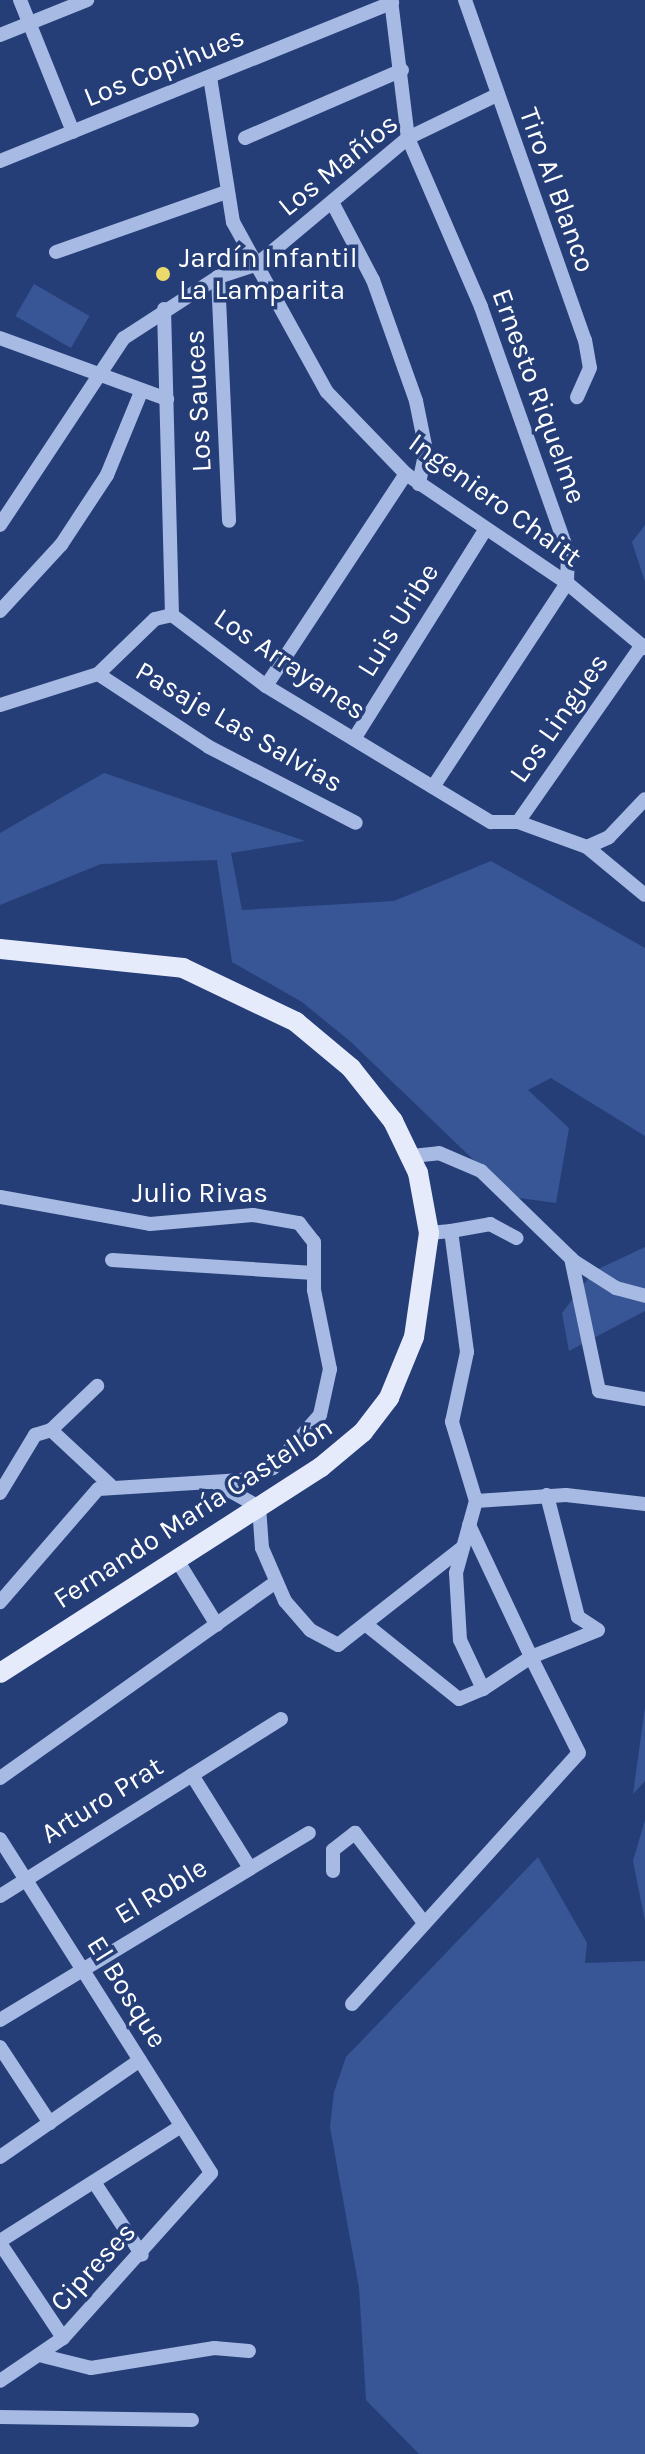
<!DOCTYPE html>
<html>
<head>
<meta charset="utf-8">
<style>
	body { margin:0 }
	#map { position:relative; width:645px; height:2454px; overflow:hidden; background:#253e78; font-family:Karla,sans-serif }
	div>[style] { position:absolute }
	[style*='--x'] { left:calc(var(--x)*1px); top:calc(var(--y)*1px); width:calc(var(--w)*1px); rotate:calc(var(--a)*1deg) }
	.green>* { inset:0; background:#385695; transform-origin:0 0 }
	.minor>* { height:14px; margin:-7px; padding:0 7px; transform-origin:7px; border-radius:7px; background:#a7bae3 }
	.major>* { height:20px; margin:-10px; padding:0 10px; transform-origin:10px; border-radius:10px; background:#e6ebfc }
	.dots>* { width:22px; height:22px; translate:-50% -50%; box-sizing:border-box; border:4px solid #253e78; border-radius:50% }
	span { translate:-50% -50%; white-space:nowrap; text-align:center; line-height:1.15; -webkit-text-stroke:7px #253e78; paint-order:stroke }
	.street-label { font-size:28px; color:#fff }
	.poi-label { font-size:28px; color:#fff }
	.left { translate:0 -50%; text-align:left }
</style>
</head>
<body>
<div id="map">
	<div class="green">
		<div style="left:34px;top:284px;width:64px;height:37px;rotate:30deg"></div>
		<div style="clip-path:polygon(645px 525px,645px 582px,632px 542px)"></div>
		<div style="clip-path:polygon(104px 773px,305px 841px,231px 853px,242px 910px,394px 901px,491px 861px,645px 948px,645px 1136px,551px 1078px,528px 1090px,569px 1128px,556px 1203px,512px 1197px,351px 1042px,302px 1002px,232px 962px,217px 860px,101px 864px,0 905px,0 833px)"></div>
		<div style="clip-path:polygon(645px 1247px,645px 1311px,569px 1351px,562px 1313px,594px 1271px)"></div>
		<div style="clip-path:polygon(645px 1707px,645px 1781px,633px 1794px)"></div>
		<div style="clip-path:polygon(645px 1820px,645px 1921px,633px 1861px)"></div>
		<div style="clip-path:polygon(538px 1857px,587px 1943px,585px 1963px,645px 1961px,645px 2454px,419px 2454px,366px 2400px,359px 2288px,330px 2127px,334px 2092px,346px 2057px)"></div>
	</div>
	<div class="minor">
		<div style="--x:20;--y:0;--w:142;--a:68.1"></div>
		<div style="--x:391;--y:0;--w:139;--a:83"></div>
		<div style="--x:408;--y:138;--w:184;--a:66.6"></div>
		<div style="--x:481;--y:307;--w:261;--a:70.5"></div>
		<div style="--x:568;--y:553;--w:30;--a:92"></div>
		<div style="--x:567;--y:583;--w:244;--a:123.3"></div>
		<div style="--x:465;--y:0;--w:361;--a:70.6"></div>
		<div style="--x:585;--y:340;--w:28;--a:80"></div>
		<div style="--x:590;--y:368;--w:32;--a:114"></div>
		<div style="--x:0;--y:35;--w:94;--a:-21.9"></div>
		<div style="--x:210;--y:77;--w:147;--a:81"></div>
		<div style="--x:233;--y:222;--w:194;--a:61.1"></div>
		<div style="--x:327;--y:392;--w:114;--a:46.1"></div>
		<div style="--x:406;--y:474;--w:194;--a:34.1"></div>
		<div style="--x:567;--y:583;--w:102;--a:39.8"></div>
		<div style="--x:245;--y:138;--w:171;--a:-23.4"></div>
		<div style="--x:0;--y:161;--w:423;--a:-22"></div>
		<div style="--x:332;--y:202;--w:88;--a:62.3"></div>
		<div style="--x:373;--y:280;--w:128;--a:70.4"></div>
		<div style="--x:416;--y:401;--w:50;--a:78.5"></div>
		<div style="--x:426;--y:450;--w:35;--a:102"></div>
		<div style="--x:56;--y:252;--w:178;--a:-19.4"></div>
		<div style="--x:218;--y:277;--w:244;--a:87.4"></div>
		<div style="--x:164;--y:309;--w:306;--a:88.5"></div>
		<div style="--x:172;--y:615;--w:118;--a:37.1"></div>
		<div style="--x:266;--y:686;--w:263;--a:31.2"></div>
		<div style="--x:491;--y:822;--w:27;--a:0"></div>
		<div style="--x:518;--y:822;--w:73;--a:19.9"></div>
		<div style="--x:587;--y:847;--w:75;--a:39.6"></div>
		<div style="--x:0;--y:338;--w:178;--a:20.1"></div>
		<div style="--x:0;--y:525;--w:224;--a:-56.5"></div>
		<div style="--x:124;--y:338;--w:112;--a:-33"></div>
		<div style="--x:218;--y:277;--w:40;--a:-18"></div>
		<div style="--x:256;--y:265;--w:198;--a:-39.9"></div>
		<div style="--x:408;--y:138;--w:97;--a:-25.8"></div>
		<div style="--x:0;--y:611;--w:90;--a:-47.3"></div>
		<div style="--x:61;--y:545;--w:84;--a:-56.7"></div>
		<div style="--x:107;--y:475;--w:90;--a:-67.7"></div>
		<div style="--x:98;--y:674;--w:133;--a:33.3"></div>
		<div style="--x:209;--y:747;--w:165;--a:27.3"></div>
		<div style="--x:266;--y:686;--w:254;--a:-56.6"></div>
		<div style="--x:0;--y:705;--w:103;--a:-17.6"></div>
		<div style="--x:98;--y:674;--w:79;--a:-44"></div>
		<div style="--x:155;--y:619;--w:17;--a:-13"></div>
		<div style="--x:354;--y:739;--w:247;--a:-57.9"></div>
		<div style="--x:518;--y:822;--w:216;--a:-55"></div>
		<div style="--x:587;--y:847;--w:24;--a:-24"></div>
		<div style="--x:609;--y:837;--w:52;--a:-46.5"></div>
		<div style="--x:412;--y:1156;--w:27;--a:-6"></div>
		<div style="--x:439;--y:1153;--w:46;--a:23.2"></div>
		<div style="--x:481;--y:1171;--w:131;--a:44.1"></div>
		<div style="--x:575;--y:1262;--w:49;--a:32.4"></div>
		<div style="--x:616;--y:1288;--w:30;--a:15"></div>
		<div style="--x:0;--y:1197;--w:152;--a:10.2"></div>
		<div style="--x:150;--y:1224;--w:103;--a:-5"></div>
		<div style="--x:253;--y:1215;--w:47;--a:9.9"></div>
		<div style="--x:299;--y:1223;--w:24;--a:52"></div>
		<div style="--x:314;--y:1242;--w:48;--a:90"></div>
		<div style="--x:314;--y:1290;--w:81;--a:78.6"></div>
		<div style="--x:330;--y:1369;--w:47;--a:102.3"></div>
		<div style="--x:320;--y:1415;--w:71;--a:131.6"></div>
		<div style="--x:273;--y:1468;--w:33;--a:159"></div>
		<div style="--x:242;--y:1480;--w:144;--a:176.4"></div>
		<div style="--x:98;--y:1489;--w:150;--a:130.9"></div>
		<div style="--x:451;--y:1231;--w:40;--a:-10"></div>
		<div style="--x:490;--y:1224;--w:30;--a:28"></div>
		<div style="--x:571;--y:1258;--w:136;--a:78.1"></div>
		<div style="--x:599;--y:1391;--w:47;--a:9.9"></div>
		<div style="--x:112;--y:1260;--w:202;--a:3.7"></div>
		<div style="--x:51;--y:1430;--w:81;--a:43"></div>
		<div style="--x:216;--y:1483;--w:49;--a:29.2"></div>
		<div style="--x:259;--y:1507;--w:41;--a:85.8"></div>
		<div style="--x:262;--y:1548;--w:58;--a:66.5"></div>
		<div style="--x:285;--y:1601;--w:38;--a:49"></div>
		<div style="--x:310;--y:1630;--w:32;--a:28"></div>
		<div style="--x:338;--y:1645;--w:159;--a:-38.1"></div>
		<div style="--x:0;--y:1493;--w:68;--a:-58.9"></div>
		<div style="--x:35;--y:1435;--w:17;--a:-17"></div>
		<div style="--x:51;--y:1430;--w:64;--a:-43.7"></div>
		<div style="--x:476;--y:1501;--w:90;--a:-3.8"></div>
		<div style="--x:566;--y:1495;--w:80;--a:6.5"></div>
		<div style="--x:469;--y:1525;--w:146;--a:64.8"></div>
		<div style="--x:531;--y:1657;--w:72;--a:-21.9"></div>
		<div style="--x:598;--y:1630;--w:24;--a:-147"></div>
		<div style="--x:578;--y:1617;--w:126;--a:-104.3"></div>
		<div style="--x:177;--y:1560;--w:76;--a:58.4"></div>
		<div style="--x:369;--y:1627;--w:115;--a:38.7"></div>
		<div style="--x:459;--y:1699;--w:26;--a:-23"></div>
		<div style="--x:192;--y:1775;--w:110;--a:58.1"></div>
		<div style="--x:0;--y:1778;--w:339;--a:-35.4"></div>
		<div style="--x:0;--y:1839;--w:395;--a:57.7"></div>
		<div style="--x:211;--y:2173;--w:222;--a:131.9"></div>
		<div style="--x:63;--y:2338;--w:76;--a:145.7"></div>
		<div style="--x:333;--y:1871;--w:21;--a:-90"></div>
		<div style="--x:333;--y:1850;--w:28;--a:-38"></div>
		<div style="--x:355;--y:1833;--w:110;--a:52.4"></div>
		<div style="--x:0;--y:1896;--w:332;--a:-32.2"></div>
		<div style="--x:352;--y:2004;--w:338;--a:-47.9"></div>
		<div style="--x:579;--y:1753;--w:107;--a:-116.6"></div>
		<div style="--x:531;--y:1657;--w:58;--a:146.3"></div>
		<div style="--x:483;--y:1689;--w:54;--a:-115.1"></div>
		<div style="--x:460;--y:1640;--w:67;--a:-93.4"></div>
		<div style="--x:456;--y:1573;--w:75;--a:-74.5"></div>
		<div style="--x:476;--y:1501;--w:83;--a:-106.9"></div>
		<div style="--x:452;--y:1422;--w:72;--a:-77.9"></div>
		<div style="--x:467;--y:1352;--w:122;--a:-97.5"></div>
		<div style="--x:451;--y:1231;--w:22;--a:175"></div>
		<div style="--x:0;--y:2020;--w:361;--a:-31.2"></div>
		<div style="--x:0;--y:2047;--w:91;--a:56.7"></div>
		<div style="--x:0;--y:2157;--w:170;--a:-34.7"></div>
		<div style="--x:94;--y:2182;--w:87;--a:56.7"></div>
		<div style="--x:0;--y:2241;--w:214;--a:-32.4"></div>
		<div style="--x:0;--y:2243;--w:114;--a:56.4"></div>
		<div style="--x:43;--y:2356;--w:49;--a:14"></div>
		<div style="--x:91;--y:2368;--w:125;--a:-9.2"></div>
		<div style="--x:214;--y:2348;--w:35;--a:5"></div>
		<div style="--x:0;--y:2417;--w:192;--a:0.9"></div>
	</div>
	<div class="major">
		<div style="--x:0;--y:949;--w:184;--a:5.9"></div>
		<div style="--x:183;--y:968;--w:125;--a:25.5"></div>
		<div style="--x:296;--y:1022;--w:72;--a:39.9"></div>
		<div style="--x:351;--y:1068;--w:68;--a:51.6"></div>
		<div style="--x:393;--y:1121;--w:58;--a:64.3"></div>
		<div style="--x:418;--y:1173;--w:61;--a:79.6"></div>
		<div style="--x:429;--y:1233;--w:105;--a:98.2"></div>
		<div style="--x:414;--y:1337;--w:66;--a:112.3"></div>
		<div style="--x:389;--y:1398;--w:43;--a:127.4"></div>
		<div style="--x:363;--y:1432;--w:55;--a:140.2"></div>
		<div style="--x:321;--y:1467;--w:381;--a:147.3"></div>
	</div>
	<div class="dots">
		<div style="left:163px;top:274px;background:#ecd96b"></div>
	</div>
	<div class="street-label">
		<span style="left:164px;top:67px;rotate:-22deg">Los Copihues</span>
		<span style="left:338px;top:165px;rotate:-39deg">Los Mañíos</span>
		<span style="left:557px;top:190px;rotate:70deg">Tiro Al Blanco</span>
		<span style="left:539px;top:396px;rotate:70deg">Ernesto Riquelme</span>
		<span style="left:198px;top:401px;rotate:-93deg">Los Sauces</span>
		<span style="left:495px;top:500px;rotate:36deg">Ingeniero Chaitt</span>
		<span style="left:398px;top:620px;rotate:-58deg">Luis Uribe</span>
		<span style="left:290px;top:664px;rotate:34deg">Los Arrayanes</span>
		<span style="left:559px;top:718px;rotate:-55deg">Los Lingues</span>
		<span style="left:239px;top:727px;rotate:30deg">Pasaje Las Salvias</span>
		<span style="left:200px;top:1193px">Julio Rivas</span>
		<span style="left:193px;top:1513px;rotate:-33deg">Fernando María Castellón</span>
		<span style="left:102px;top:1800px;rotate:-32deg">Arturo Prat</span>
		<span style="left:161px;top:1891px;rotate:-31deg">El Roble</span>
		<span style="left:127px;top:1992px;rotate:58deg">El Bosque</span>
		<span style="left:93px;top:2267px;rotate:-47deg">Cipreses</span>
	</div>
	<div class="poi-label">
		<span class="left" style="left:179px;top:274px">Jardín Infantil<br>La Lamparita</span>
	</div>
</div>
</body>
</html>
